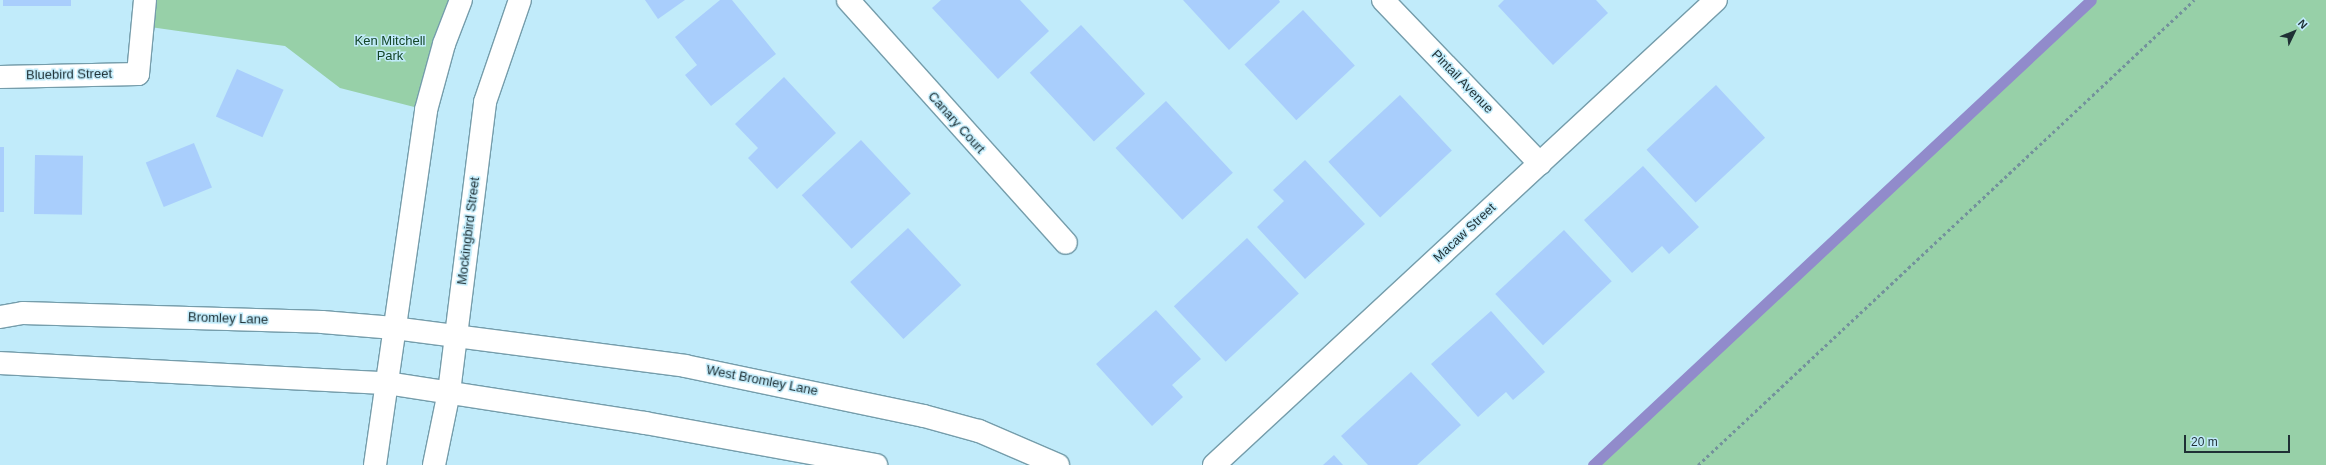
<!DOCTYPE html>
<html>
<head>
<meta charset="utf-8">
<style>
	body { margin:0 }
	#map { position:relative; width:2326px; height:465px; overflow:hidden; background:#c1ebfa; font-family:Helvetica,sans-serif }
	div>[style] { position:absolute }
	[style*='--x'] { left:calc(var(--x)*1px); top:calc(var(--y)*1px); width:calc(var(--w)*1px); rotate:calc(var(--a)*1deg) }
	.green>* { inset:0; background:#97d0a8 }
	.stream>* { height:11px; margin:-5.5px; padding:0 5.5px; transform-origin:5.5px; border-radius:5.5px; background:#918bcb }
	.building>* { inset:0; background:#a9cefc; transform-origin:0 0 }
	.path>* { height:2.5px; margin-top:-1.25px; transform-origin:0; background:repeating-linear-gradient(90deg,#74929c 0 3px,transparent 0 6px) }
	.roads { filter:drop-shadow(1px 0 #759dab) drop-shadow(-1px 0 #759dab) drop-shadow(0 1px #759dab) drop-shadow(0 -1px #759dab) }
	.minor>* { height:22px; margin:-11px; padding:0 11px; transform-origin:11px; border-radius:11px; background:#fff }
	.tertiary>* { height:22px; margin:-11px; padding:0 11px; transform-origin:11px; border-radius:11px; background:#fff }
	span { translate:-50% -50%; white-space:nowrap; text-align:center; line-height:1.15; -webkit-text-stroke:3px #c1ebfa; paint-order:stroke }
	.park-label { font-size:13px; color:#134527 }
	.street-label { font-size:13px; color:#1f3035 }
	.north { position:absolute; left:2274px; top:12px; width:40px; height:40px; -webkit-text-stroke:3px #c1ebfa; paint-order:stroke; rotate:47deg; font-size:11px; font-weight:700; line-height:16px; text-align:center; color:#1f3035 }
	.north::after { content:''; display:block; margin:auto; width:14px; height:18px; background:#1f3035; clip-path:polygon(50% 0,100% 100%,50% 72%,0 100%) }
	.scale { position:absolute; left:2184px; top:435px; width:106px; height:18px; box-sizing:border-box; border:2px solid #1f3035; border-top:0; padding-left:5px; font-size:12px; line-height:14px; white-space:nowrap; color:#1f3035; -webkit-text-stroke:3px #c1ebfa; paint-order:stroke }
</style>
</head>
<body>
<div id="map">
	<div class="green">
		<div style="clip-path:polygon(145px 0,461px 0,426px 110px,340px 88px,285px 46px,143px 26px)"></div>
		<div style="clip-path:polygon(2096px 0,2326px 0,2326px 465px,1601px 465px)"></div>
	</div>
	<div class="stream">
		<div style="--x:1593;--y:465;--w:681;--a:-43.04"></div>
	</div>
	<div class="building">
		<div style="left:3px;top:0;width:68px;height:6px"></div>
		<div style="clip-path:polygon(645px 0,685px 0,658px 19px)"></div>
		<div style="clip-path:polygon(720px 0,732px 0,776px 54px,711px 106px,685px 75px,697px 65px,675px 37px)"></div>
		<div style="clip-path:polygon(941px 0,1020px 0,1049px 31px,998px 79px,932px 8px)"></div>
		<div style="clip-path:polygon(1183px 0,1279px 0,1280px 2px,1229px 50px)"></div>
		<div style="clip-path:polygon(1504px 0,1596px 0,1608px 13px,1553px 65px,1498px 6px)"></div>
		<div style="left:1303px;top:10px;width:76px;height:80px;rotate:47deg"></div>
		<div style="left:1081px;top:25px;width:94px;height:70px;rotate:47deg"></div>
		<div style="left:237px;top:69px;width:51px;height:52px;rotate:24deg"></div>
		<div style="clip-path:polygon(784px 77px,836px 133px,777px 189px,748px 158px,758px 148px,735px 124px)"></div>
		<div style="left:1716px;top:85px;width:72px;height:95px;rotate:47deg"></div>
		<div style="left:1400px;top:95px;width:76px;height:98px;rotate:47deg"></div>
		<div style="left:1166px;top:101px;width:98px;height:69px;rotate:47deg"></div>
		<div style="left:861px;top:140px;width:73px;height:81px;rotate:47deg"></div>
		<div style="left:194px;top:143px;width:48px;height:52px;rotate:68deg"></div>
		<div style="left:0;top:147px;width:4px;height:65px"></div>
		<div style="left:35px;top:155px;width:48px;height:59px;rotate:1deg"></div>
		<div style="clip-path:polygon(1305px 160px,1365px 224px,1305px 279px,1257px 227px,1284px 201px,1273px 190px)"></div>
		<div style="clip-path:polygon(1643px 166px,1699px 227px,1669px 254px,1662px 246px,1632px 273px,1584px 220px)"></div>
		<div style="left:908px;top:228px;width:78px;height:79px;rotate:47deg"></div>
		<div style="left:1564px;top:230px;width:70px;height:94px;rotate:47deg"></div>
		<div style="left:1247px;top:238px;width:76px;height:100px;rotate:47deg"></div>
		<div style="clip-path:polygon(1156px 310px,1201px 359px,1172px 385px,1183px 397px,1152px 426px,1096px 364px)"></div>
		<div style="clip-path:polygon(1491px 311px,1545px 372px,1513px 400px,1506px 392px,1478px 417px,1431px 364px)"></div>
		<div style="clip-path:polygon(1411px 372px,1461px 425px,1417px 465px,1368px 465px,1341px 436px)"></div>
		<div style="clip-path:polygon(1334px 455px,1343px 465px,1323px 465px)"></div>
	</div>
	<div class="path">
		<div style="--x:1698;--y:465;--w:680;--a:-43.15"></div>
	</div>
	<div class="roads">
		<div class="minor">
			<div style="--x:848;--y:0;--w:326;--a:48.1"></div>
			<div style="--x:1383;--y:0;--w:227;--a:46.2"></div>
			<div style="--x:0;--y:77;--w:138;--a:-1.2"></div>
			<div style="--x:138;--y:74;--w:74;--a:-84.6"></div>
			<div style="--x:375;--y:465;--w:359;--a:-81.8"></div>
			<div style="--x:426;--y:110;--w:68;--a:-74.7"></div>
			<div style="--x:444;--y:44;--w:47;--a:-68.9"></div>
			<div style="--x:434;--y:465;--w:75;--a:-78.4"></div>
			<div style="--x:449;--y:392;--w:292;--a:-82.9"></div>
			<div style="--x:485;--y:102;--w:108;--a:-71.1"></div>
			<div style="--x:1214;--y:465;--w:684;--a:-42.81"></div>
		</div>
		<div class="tertiary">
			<div style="--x:0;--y:317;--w:23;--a:-10"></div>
			<div style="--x:23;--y:313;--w:299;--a:1.7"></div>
			<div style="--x:322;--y:322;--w:72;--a:4.8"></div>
			<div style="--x:394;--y:328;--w:293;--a:7.4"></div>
			<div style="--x:685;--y:366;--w:244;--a:11.8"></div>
			<div style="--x:924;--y:416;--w:57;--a:15.3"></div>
			<div style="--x:979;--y:431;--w:86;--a:23.3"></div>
			<div style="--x:0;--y:363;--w:388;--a:3"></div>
			<div style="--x:387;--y:383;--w:261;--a:8.8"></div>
			<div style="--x:645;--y:423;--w:235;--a:10.3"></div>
		</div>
	</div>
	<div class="park-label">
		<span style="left:390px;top:49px">Ken Mitchell<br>Park</span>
	</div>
	<div class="street-label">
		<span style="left:69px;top:75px;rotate:-1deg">Bluebird Street</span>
		<span style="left:1462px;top:82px;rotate:46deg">Pintail Avenue</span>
		<span style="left:956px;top:123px;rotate:48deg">Canary Court</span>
		<span style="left:469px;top:231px;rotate:-83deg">Mockingbird Street</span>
		<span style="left:1465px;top:233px;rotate:-43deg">Macaw Street</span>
		<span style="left:228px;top:319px;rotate:2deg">Bromley Lane</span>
		<span style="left:762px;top:381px;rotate:11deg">West Bromley Lane</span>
	</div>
	<div class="north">N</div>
	<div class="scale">20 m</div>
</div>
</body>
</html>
